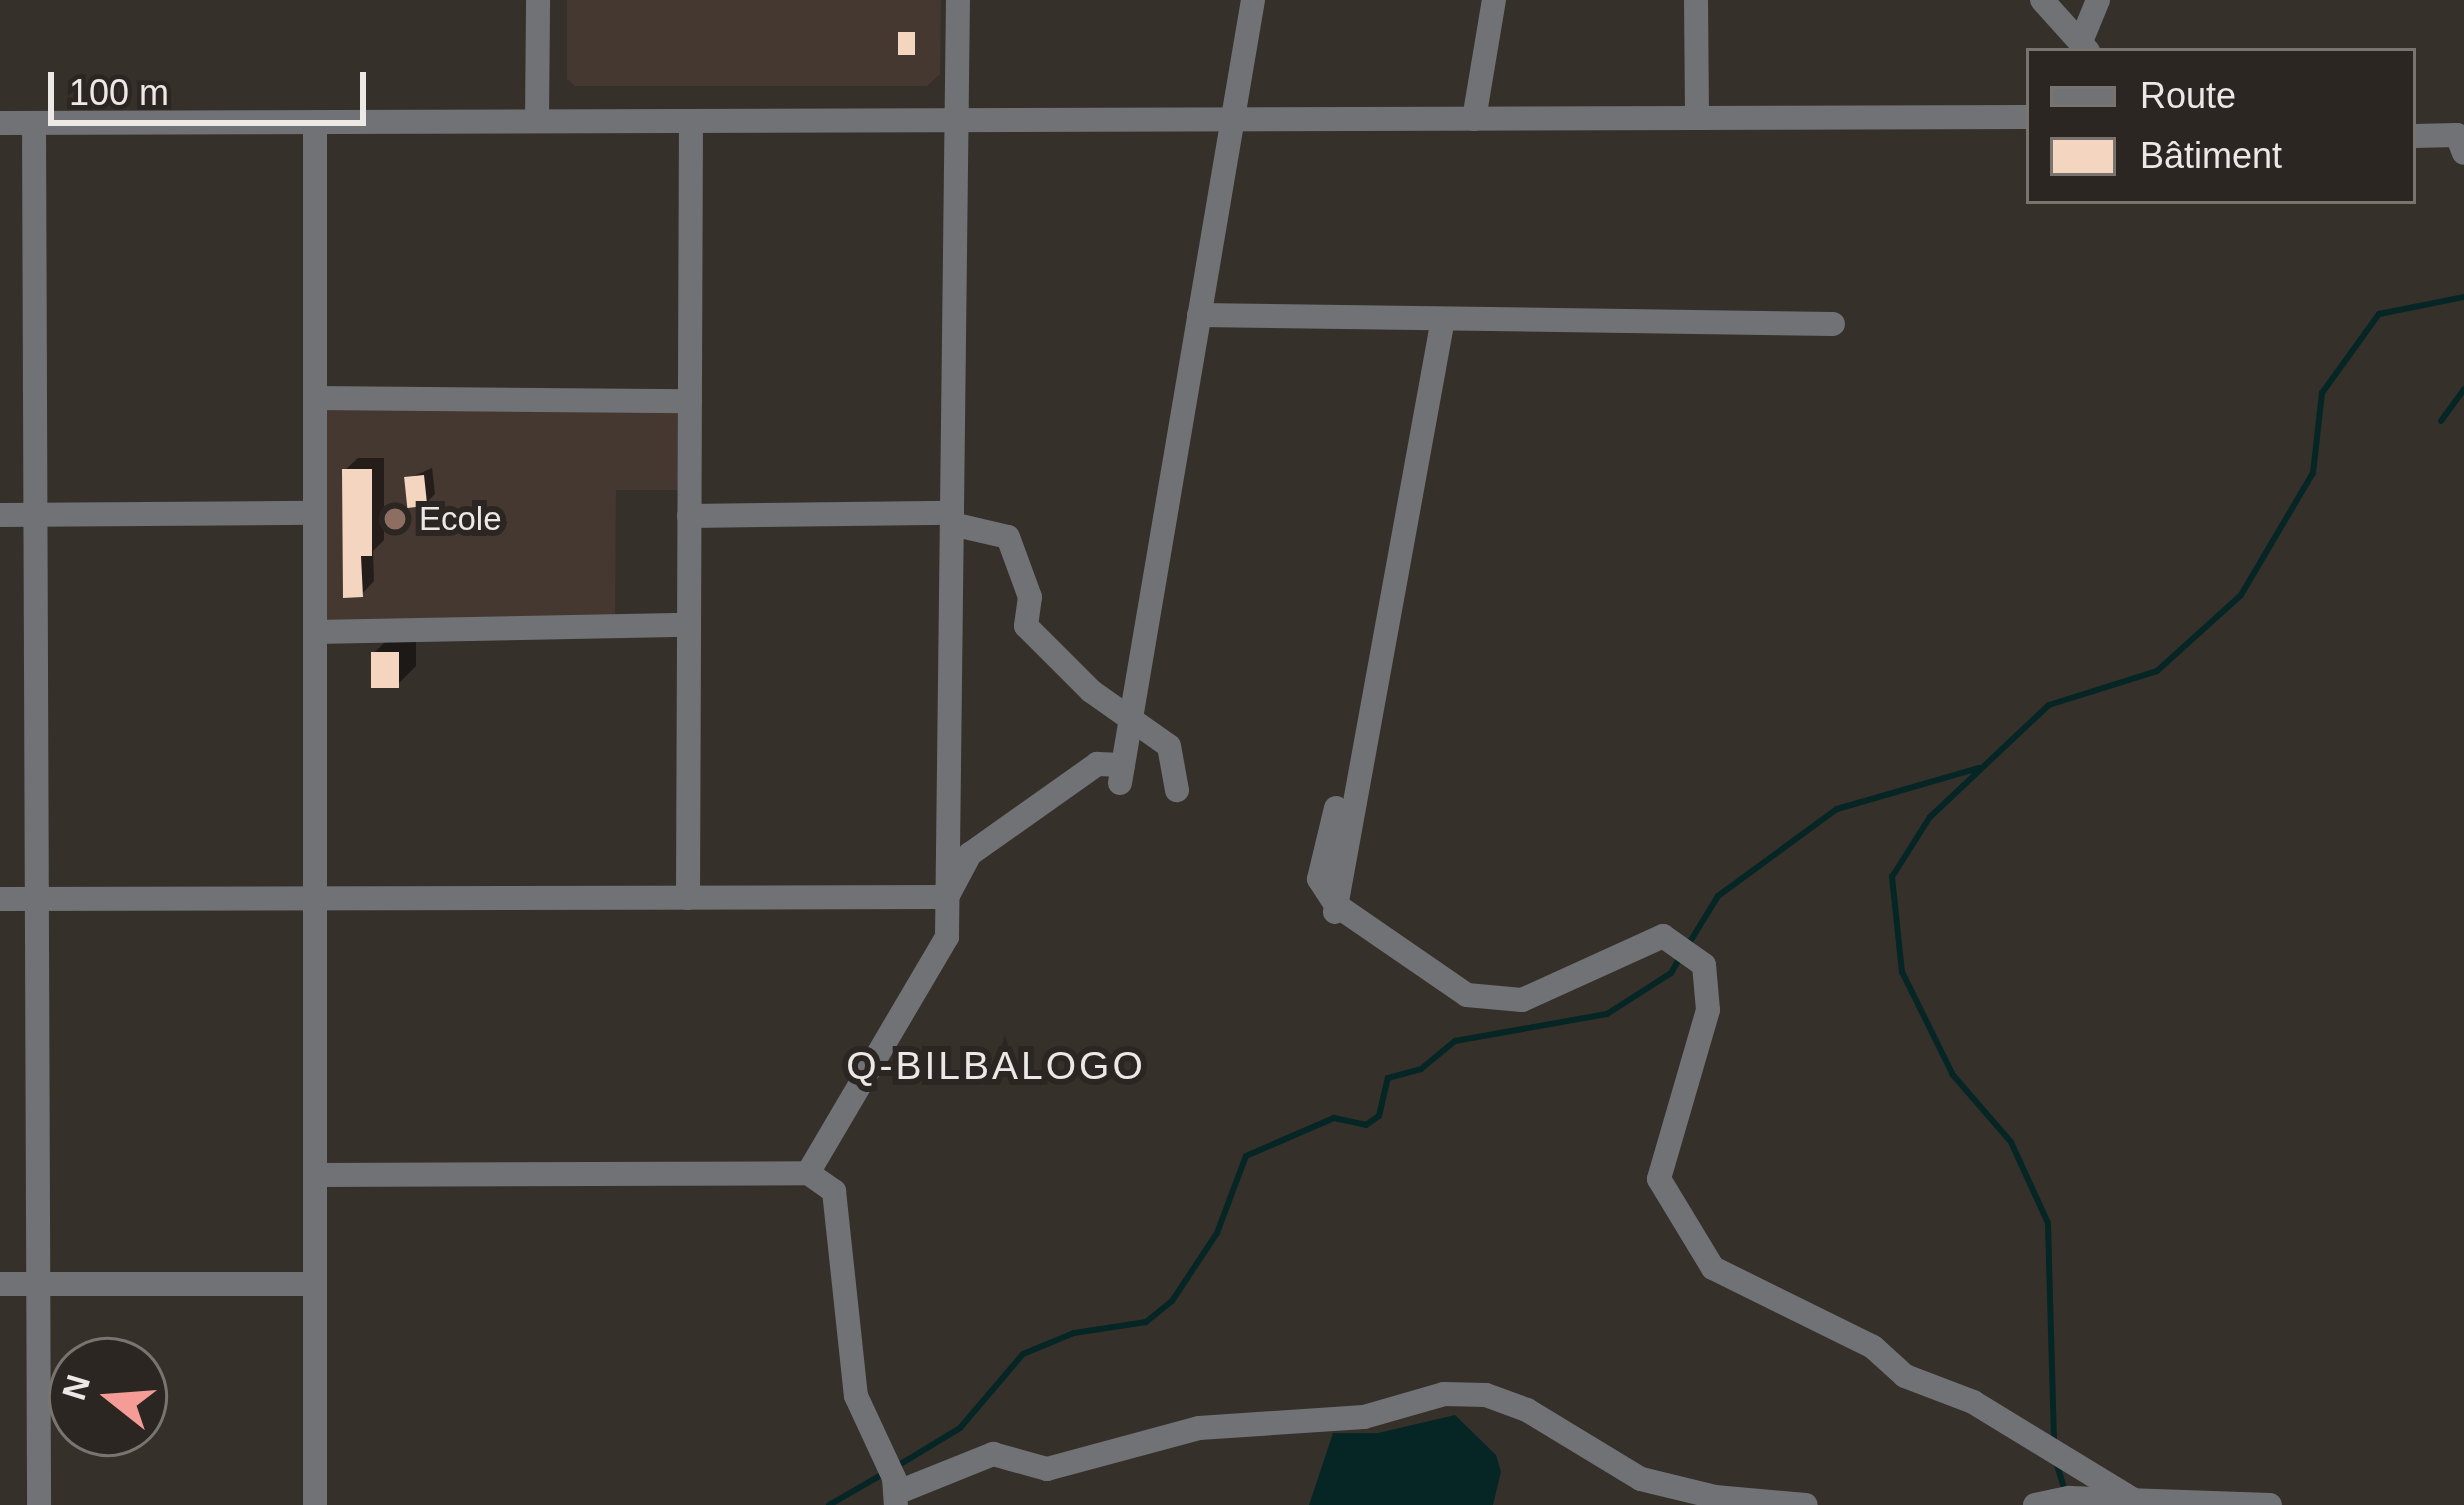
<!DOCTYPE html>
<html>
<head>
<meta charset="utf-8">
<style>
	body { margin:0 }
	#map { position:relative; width:2464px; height:1505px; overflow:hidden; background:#36302b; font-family:Helvetica,sans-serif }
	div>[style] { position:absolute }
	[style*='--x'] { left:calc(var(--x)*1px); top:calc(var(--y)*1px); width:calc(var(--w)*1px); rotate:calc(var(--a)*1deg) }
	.built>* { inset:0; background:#443830 }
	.water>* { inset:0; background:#062626 }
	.shadow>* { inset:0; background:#0007 }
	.stream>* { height:6px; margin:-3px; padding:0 3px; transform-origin:3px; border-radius:3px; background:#062626 }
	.building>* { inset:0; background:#f4d5c0; transform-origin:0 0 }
	.street>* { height:24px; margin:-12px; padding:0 12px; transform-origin:12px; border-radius:12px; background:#717276 }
	.dots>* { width:33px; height:33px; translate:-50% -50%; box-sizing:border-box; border:6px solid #2c2622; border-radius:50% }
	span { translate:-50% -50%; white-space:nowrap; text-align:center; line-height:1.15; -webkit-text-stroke:12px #2c2622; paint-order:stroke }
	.poi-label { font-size:33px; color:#ece8e5 }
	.left { translate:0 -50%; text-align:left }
	.quarter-label { font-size:39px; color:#ece8e5; letter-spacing:3px }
	.legend { position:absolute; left:2026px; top:48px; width:390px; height:156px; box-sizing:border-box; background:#2c2622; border:3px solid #797470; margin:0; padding:15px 21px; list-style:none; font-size:36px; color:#ece8e5 }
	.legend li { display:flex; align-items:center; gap:24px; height:60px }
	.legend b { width:60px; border:3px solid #797470 }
	.north { position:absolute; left:48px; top:1337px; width:120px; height:120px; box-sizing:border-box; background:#2c2622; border:3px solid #797470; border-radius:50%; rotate:287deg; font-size:33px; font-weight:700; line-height:48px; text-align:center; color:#ece8e5 }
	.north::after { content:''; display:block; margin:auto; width:42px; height:54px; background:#f59c96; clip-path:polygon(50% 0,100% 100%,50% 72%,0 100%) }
	.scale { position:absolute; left:48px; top:72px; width:318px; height:54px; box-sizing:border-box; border:6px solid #ece8e5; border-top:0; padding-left:15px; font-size:36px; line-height:42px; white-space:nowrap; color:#ece8e5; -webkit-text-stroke:9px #2c2622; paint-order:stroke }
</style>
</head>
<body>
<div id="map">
	<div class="built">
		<div style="clip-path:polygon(567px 0,941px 0,940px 74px,927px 86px,575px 86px,567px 79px)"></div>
		<div style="clip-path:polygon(315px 398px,690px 401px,690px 490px,616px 490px,615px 626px,315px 632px)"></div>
	</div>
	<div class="water">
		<div style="clip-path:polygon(1455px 1415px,1496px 1455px,1501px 1472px,1493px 1505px,1309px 1505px,1333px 1433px,1378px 1433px)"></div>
	</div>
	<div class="shadow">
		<div style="clip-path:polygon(358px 458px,384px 458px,384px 540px,373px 551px,374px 581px,362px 594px,345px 470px)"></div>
		<div style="clip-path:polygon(432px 468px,435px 494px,426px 503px,407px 479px)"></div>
		<div style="clip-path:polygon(393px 634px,416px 634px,416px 666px,397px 685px,374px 653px)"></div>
	</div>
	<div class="stream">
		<div style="--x:2441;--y:421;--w:39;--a:-54"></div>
		<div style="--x:1688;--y:945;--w:57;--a:-58.5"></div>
		<div style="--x:1718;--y:896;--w:147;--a:-36.2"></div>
		<div style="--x:1837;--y:809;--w:148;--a:-16.1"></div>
		<div style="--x:2054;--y:1440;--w:217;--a:-91.6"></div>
		<div style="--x:2048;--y:1223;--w:89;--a:-114.6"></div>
		<div style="--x:2011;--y:1142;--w:89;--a:-130.9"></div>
		<div style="--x:1953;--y:1075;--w:115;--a:-116.3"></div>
		<div style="--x:1902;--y:972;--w:96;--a:-96"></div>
		<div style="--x:1892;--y:877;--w:71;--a:-57.7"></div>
		<div style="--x:1930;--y:817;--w:163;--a:-43.3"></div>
		<div style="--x:2049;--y:705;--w:113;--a:-17.5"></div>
		<div style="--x:2157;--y:671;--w:113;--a:-42.1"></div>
		<div style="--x:2241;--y:595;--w:142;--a:-59.5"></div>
		<div style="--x:2313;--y:473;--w:81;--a:-83.6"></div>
		<div style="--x:2322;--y:393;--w:97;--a:-54.2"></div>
		<div style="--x:2379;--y:314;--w:87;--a:-11.3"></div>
		<div style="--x:2057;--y:1465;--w:28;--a:73"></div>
		<div style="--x:894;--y:1468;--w:77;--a:-31.2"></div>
		<div style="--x:960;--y:1428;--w:97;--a:-49.6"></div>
		<div style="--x:1023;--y:1354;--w:55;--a:-22.4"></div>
		<div style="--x:1074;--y:1333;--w:73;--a:-8.7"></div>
		<div style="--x:1146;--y:1322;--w:33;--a:-39"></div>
		<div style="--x:1172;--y:1301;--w:82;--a:-56.5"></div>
		<div style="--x:1217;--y:1233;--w:82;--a:-69.4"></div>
		<div style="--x:1246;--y:1156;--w:96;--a:-23.4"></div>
		<div style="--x:1334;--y:1118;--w:33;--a:12"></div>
		<div style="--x:1366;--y:1125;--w:16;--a:-35"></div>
		<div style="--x:1379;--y:1116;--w:39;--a:-77"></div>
		<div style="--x:1388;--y:1078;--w:34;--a:-15"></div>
		<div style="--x:1421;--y:1069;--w:44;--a:-39.5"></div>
		<div style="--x:1455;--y:1041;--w:154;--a:-10.1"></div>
		<div style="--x:1607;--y:1014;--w:76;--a:-32.6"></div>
		<div style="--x:1671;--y:973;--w:20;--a:-60"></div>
		<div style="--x:829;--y:1505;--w:62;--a:-29.9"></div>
	</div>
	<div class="building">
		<div style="left:898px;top:32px;width:17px;height:23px"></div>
		<div style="clip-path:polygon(342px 469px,372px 469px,372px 556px,361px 556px,363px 597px,343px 598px)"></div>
		<div style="left:424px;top:475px;width:31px;height:20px;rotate:84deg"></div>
		<div style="left:371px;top:652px;width:28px;height:36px"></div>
	</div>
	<div class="street">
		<div style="--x:1696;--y:0;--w:118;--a:89.5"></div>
		<div style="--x:2042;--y:0;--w:69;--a:48"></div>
		<div style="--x:2082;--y:39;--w:42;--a:-67.7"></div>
		<div style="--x:1474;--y:119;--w:121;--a:-80.5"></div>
		<div style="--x:537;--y:121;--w:121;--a:-89.5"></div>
		<div style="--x:0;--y:123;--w:2029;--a:-0.17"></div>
		<div style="--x:34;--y:123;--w:1382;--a:89.79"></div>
		<div style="--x:2413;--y:136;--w:44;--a:-1.3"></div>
		<div style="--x:2457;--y:135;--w:19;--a:69"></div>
		<div style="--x:1199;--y:315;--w:634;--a:0.81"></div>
		<div style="--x:315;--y:398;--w:375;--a:0.5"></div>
		<div style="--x:0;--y:515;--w:315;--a:-0.4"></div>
		<div style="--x:689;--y:516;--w:263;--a:-0.7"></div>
		<div style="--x:952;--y:524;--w:57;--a:13.1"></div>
		<div style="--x:1008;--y:537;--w:64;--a:69.9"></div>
		<div style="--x:1030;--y:597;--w:29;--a:98"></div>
		<div style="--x:1026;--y:626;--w:92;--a:45"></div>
		<div style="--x:1091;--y:691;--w:95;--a:35.2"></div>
		<div style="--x:1169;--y:746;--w:45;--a:79.7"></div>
		<div style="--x:315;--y:632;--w:374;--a:-1.1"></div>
		<div style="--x:1120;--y:783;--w:794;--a:-80.36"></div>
		<div style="--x:1336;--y:808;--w:73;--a:103.5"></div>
		<div style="--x:1319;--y:879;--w:31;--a:57"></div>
		<div style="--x:1336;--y:905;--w:159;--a:34.5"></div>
		<div style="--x:1467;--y:995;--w:55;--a:5.2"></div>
		<div style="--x:1522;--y:1000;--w:155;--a:-24.4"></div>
		<div style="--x:1663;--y:936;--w:50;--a:35.3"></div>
		<div style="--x:1704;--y:965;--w:45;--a:84.9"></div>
		<div style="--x:1708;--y:1010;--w:176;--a:106.2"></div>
		<div style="--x:1659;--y:1179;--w:104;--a:58.8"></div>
		<div style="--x:1713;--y:1268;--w:178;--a:26.3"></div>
		<div style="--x:1873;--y:1347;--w:43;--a:42.2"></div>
		<div style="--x:1905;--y:1376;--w:73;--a:20.9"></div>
		<div style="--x:1973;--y:1402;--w:184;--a:31.4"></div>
		<div style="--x:688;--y:898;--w:777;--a:-89.78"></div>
		<div style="--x:0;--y:899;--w:947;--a:-0.12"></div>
		<div style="--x:947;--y:897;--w:49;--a:-61.9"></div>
		<div style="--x:970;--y:854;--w:156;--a:-35.3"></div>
		<div style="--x:1097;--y:764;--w:26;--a:2"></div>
		<div style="--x:1335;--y:912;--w:603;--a:-79.68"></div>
		<div style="--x:808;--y:1173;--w:274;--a:-59.5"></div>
		<div style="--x:947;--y:937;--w:937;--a:-89.33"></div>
		<div style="--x:315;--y:1175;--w:493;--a:-0.2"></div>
		<div style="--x:808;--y:1173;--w:32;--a:35"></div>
		<div style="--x:834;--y:1191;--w:206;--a:83.9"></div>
		<div style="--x:856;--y:1396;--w:90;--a:65.1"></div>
		<div style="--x:894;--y:1478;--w:27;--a:86"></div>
		<div style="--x:0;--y:1284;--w:315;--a:0"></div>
		<div style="--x:896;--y:1493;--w:105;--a:-21.9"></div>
		<div style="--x:993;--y:1454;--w:56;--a:15.5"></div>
		<div style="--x:1047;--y:1469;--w:157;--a:-15.1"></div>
		<div style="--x:1199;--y:1428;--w:165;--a:-3.8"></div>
		<div style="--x:1364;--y:1417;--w:83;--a:-16"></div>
		<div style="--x:1444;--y:1394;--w:42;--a:1.4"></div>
		<div style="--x:1486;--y:1395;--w:44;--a:20.1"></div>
		<div style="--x:1527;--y:1410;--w:133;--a:31.2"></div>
		<div style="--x:1641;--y:1479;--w:76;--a:13.7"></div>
		<div style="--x:1715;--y:1497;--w:91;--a:5"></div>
		<div style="--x:315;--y:1505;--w:1383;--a:-90"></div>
		<div style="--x:2035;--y:1505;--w:35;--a:-12"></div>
		<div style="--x:2069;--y:1498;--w:201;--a:2"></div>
	</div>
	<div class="dots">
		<div style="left:395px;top:519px;background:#8d6e63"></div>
	</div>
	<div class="poi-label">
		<span class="left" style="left:419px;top:519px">Ecole</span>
	</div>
	<div class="quarter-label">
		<span style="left:996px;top:1066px">Q-BILBALOGO</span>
	</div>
	<ul class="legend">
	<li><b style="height:15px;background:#717276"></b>Route</li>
	<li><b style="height:33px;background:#f4d5c0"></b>Bâtiment</li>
	</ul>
	<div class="north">N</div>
	<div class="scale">100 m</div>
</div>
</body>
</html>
